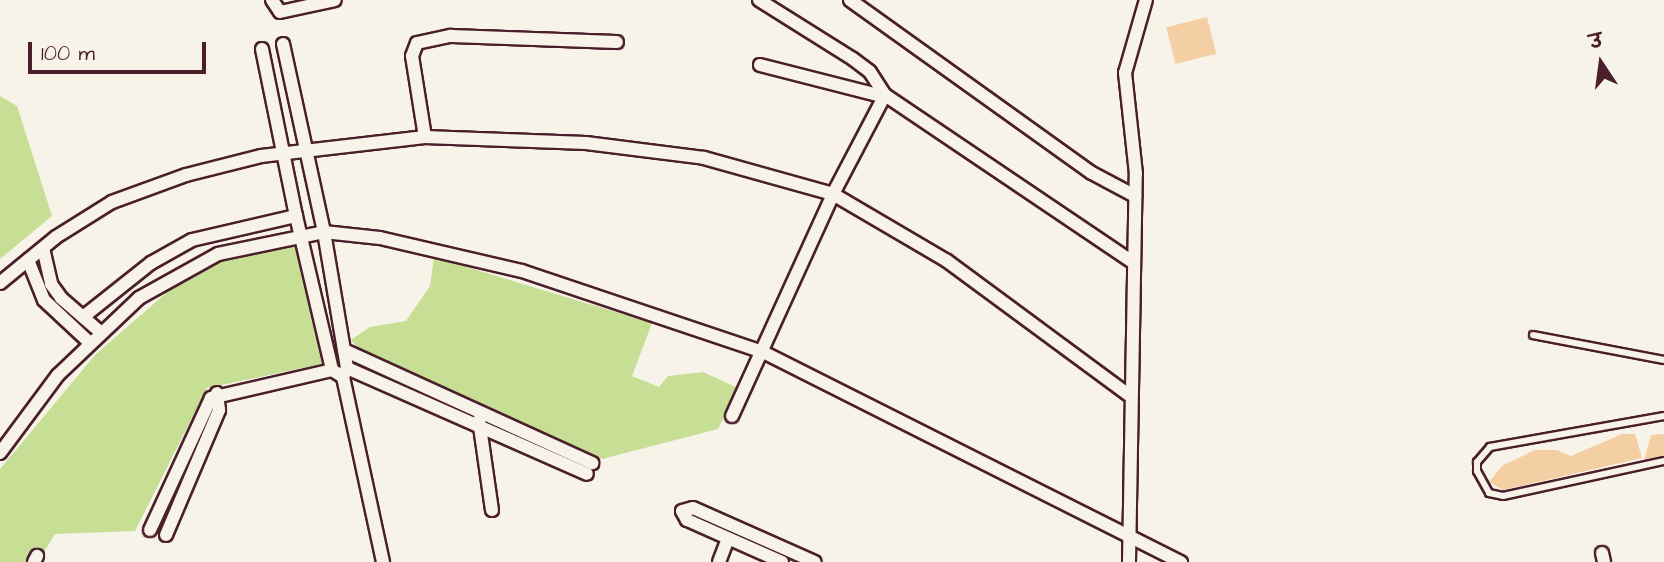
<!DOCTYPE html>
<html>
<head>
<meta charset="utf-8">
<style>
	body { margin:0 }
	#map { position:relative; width:1664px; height:562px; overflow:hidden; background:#f7f3e8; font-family:"Architects Daughter","Playpen Sans Deva",sans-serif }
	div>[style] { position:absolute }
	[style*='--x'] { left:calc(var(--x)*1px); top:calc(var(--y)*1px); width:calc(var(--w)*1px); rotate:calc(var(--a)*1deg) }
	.green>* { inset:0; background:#c6df95 }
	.building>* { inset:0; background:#f4cfa4; transform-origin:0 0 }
	.roads { filter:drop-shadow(2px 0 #4a1f2b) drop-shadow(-2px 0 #4a1f2b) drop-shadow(0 2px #4a1f2b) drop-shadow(0 -2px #4a1f2b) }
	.service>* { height:6px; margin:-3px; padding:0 3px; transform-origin:3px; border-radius:3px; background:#f7f3e8 }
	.minor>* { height:12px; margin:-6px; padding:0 6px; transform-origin:6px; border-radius:6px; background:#f7f3e8 }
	span { translate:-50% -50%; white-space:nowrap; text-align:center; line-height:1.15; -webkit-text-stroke:7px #f7f3e8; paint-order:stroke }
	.north { position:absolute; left:1566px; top:28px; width:70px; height:70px; -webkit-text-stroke:5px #f7f3e8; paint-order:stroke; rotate:347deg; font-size:19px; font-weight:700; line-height:28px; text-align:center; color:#4a1f2b }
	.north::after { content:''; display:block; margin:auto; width:24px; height:32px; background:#4a1f2b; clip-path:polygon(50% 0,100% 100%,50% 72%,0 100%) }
	.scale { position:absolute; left:28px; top:42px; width:178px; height:32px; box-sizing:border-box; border:4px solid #4a1f2b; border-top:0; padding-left:9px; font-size:21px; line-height:24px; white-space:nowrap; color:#4a1f2b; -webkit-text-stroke:5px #f7f3e8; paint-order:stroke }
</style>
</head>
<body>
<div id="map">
	<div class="green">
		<div style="clip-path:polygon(0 96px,17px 106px,52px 216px,0 259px)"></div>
		<div style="clip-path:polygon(305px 243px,331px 362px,207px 388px,135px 531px,55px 534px,38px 562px,0 562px,0 469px,95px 355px,196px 267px)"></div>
		<div style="clip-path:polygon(434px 257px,652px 323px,632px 376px,659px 387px,668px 376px,703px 372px,738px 388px,718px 429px,602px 459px,364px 354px,351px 340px,370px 327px,406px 321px,430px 286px)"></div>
	</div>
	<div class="building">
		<div style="left:1207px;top:17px;width:38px;height:42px;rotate:76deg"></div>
		<div style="clip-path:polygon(1622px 434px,1635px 434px,1642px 458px,1503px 490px,1489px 482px,1502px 466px,1535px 450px,1557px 450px,1571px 456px)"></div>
		<div style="clip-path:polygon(1664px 434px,1664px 455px,1644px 460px,1651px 435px)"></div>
	</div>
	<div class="roads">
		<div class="service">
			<div style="--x:1533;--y:335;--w:133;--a:10.8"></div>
			<div style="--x:1664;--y:416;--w:177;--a:169.9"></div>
			<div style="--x:1490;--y:447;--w:20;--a:131"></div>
			<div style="--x:1477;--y:462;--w:9;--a:90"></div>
			<div style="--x:1477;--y:471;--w:25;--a:61"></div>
			<div style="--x:1489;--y:493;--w:14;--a:12"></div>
			<div style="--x:1503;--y:496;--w:165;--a:-12.3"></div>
		</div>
		<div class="minor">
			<div style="--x:272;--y:0;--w:14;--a:56"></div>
			<div style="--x:280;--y:12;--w:56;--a:-12.3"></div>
			<div style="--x:759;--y:0;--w:111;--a:32.1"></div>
			<div style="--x:853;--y:59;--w:21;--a:37"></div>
			<div style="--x:870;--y:72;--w:27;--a:57"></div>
			<div style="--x:850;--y:0;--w:297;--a:35.6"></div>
			<div style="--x:1092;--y:173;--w:49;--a:28.1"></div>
			<div style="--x:283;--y:44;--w:192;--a:77.7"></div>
			<div style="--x:324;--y:232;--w:138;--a:80.4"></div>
			<div style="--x:347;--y:368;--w:10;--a:114"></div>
			<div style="--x:262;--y:49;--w:170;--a:78.5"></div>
			<div style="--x:296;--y:216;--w:158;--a:76.8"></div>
			<div style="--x:332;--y:370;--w:13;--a:32"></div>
			<div style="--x:343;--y:377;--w:189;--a:77.8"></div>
			<div style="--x:760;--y:65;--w:126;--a:14.3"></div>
			<div style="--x:425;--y:137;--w:82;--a:-99.1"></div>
			<div style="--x:412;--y:56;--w:14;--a:-69"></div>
			<div style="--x:417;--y:43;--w:35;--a:-12"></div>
			<div style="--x:451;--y:36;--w:166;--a:2.1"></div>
			<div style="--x:43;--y:248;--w:37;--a:77"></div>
			<div style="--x:51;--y:284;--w:17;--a:54"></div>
			<div style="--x:61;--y:298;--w:50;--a:41"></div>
			<div style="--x:28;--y:260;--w:43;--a:68.2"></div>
			<div style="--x:44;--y:300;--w:62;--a:43"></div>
			<div style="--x:0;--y:283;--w:72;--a:-39.4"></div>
			<div style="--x:56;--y:237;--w:66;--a:-32"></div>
			<div style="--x:112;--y:202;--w:79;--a:-20"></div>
			<div style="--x:186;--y:175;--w:77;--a:-14.2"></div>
			<div style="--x:261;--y:156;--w:165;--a:-6.6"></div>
			<div style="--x:425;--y:137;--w:161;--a:2.1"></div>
			<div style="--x:586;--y:143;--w:119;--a:7.2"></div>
			<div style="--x:704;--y:158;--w:134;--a:15.6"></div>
			<div style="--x:833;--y:194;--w:132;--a:30.4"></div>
			<div style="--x:947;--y:261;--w:227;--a:36.4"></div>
			<div style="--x:83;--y:317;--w:87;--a:-38.5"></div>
			<div style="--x:151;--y:263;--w:47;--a:-29.3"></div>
			<div style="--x:192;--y:240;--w:107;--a:-13"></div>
			<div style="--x:344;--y:350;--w:273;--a:24.5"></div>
			<div style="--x:347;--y:368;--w:262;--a:23.8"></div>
			<div style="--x:732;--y:416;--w:244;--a:-65.5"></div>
			<div style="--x:833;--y:194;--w:112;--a:-62.3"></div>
			<div style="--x:885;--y:95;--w:299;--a:34"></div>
			<div style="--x:479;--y:420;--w:91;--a:81.8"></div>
			<div style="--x:0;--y:453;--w:97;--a:-53.4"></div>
			<div style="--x:58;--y:375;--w:112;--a:-43.5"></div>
			<div style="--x:139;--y:298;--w:90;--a:-29.1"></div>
			<div style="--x:218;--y:254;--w:108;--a:-11.7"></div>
			<div style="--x:324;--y:232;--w:56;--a:6.1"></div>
			<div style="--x:380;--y:238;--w:146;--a:13.1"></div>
			<div style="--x:522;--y:271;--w:254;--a:18.6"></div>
			<div style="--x:763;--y:352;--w:468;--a:26.7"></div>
			<div style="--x:150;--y:530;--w:145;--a:-65.2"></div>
			<div style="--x:211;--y:398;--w:124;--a:-13"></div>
			<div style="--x:166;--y:535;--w:136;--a:-67"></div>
			<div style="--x:219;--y:410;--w:17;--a:-97"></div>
			<div style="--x:1602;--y:553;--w:9;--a:77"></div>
			<div style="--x:34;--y:562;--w:7;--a:-63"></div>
			<div style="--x:719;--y:562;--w:25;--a:-69"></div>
			<div style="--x:782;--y:562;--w:104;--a:-156.1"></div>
			<div style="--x:687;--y:520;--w:10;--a:-119"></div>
			<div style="--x:682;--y:511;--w:11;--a:-15"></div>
			<div style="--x:693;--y:508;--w:133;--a:23.9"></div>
			<div style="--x:1129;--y:562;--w:388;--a:-89"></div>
			<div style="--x:1136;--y:174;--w:102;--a:-96.2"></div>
			<div style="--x:1125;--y:73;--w:76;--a:-74"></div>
		</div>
	</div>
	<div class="north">उ</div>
	<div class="scale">100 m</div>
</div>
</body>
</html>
